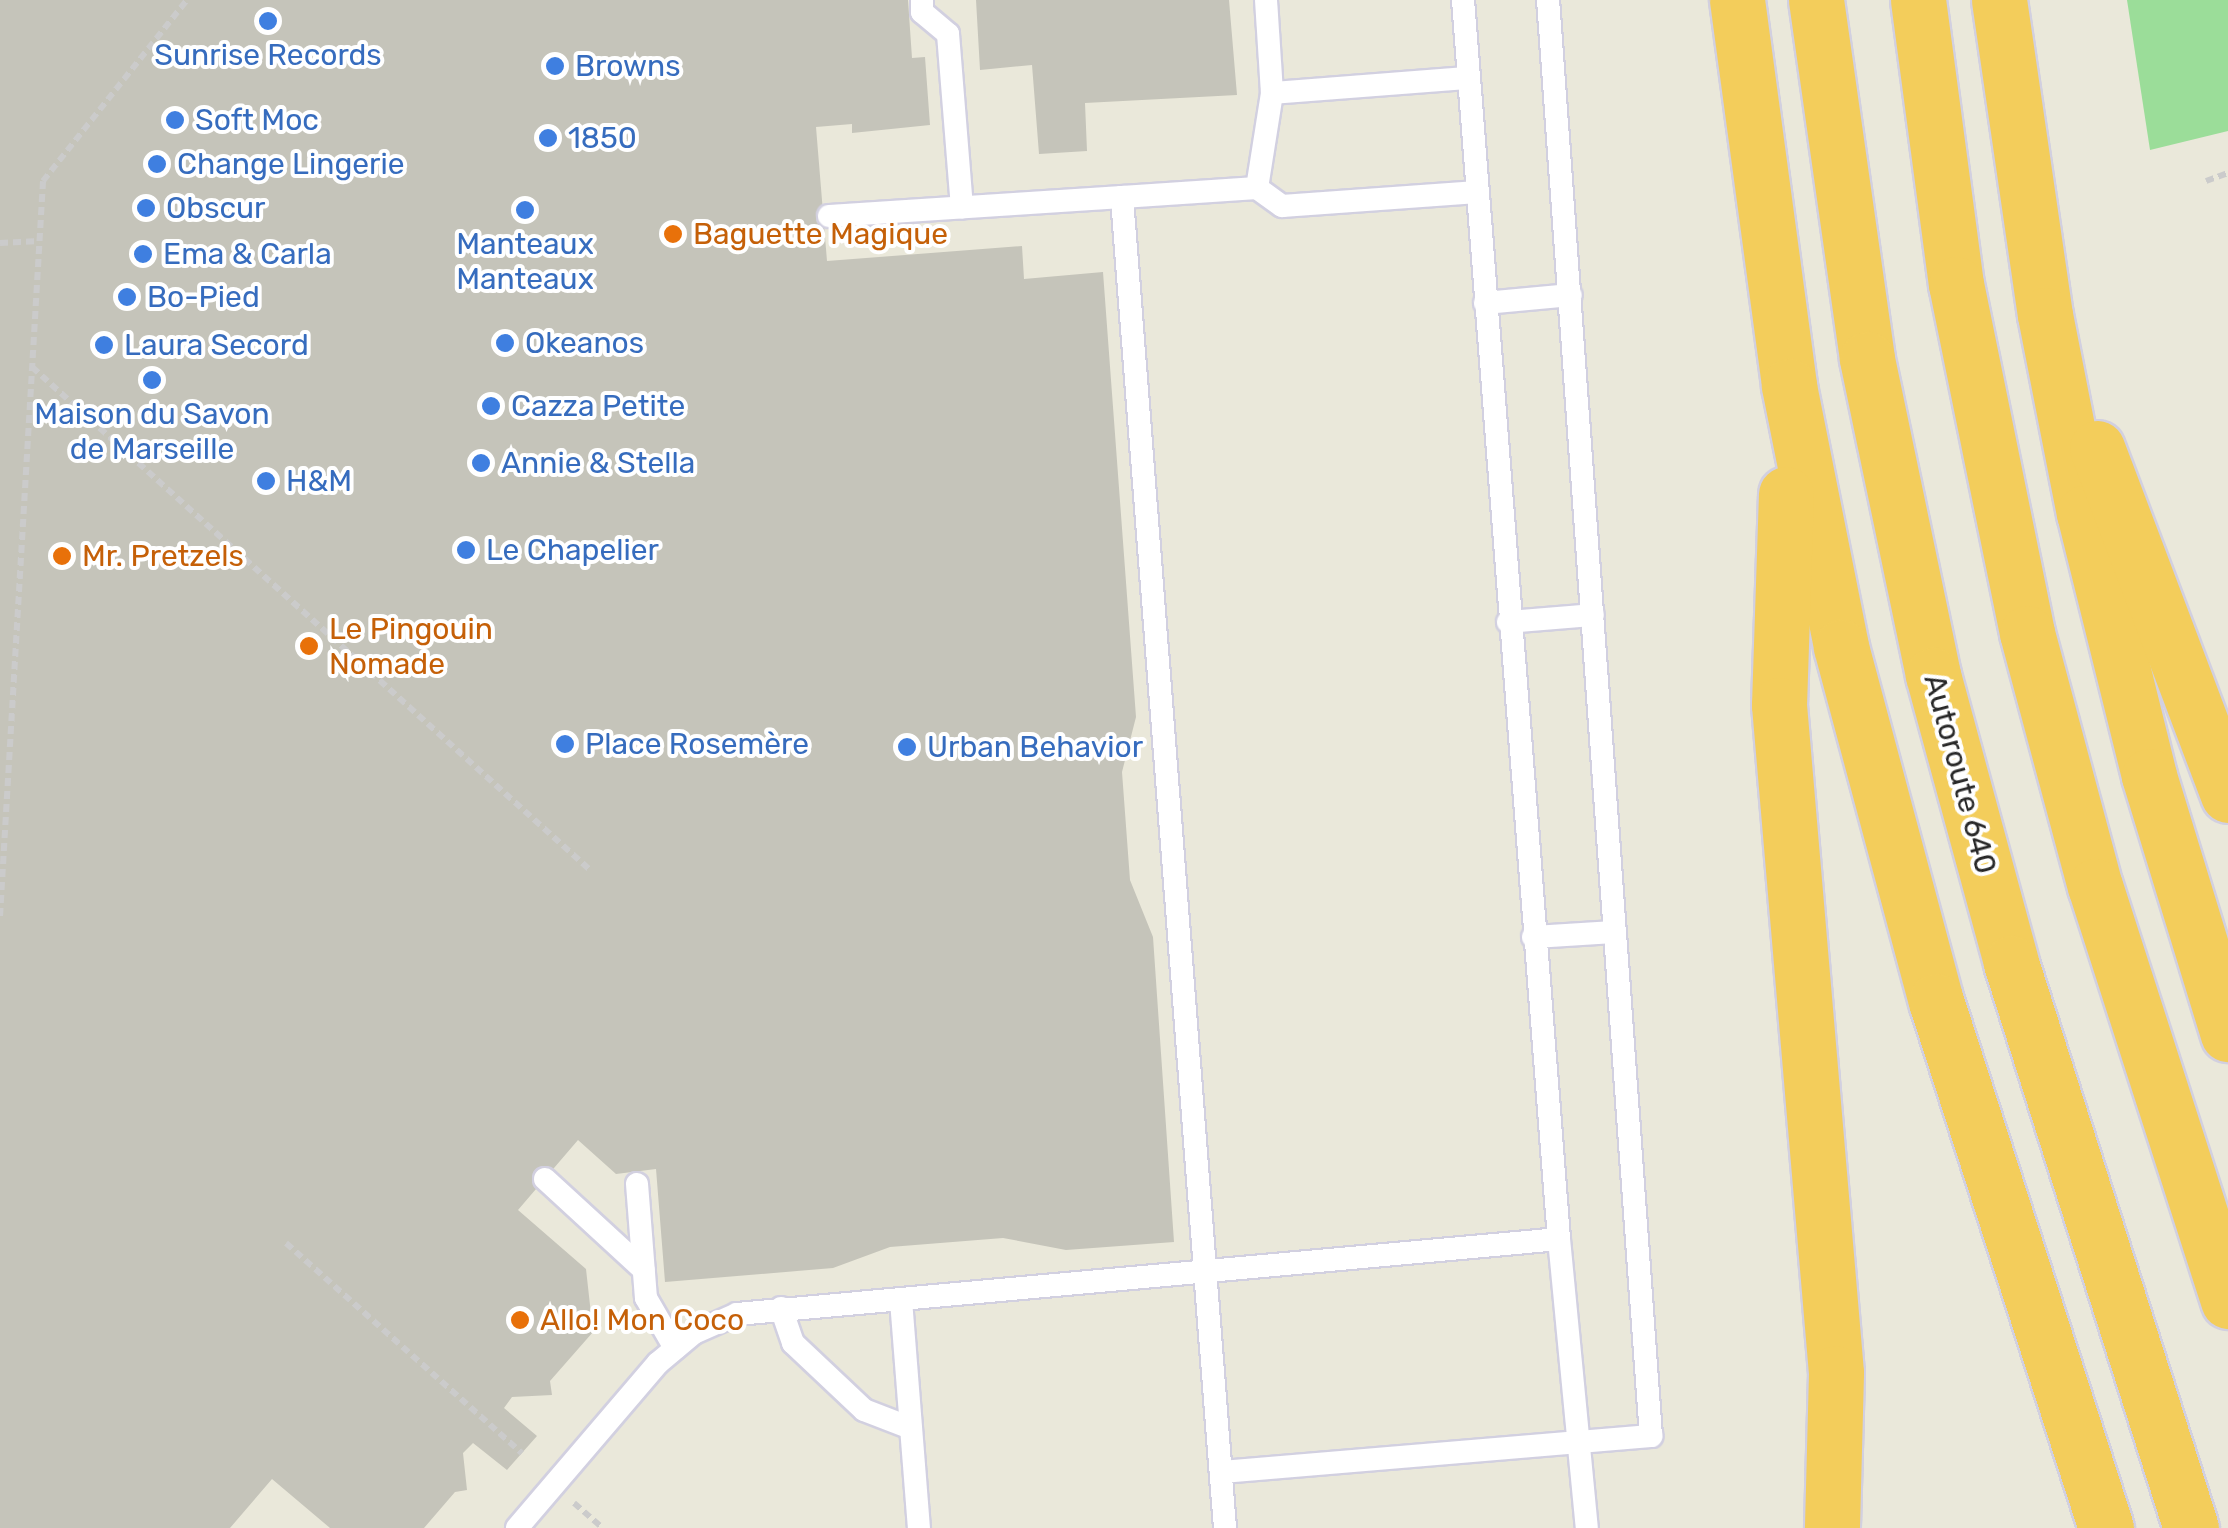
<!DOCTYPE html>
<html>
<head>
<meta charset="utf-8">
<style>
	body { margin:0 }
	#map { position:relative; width:2228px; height:1528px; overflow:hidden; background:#eae8da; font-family:Rubik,sans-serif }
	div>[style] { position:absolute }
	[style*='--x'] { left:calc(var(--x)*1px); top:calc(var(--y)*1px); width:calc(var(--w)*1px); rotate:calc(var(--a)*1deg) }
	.green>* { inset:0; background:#9bdd99 }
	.building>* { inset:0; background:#c5c4ba }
	.path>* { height:6px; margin-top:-3px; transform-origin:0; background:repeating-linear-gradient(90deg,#cbcbcb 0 8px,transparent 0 13px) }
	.roads { filter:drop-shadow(2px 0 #d2d0e0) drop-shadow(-2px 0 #d2d0e0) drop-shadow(0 2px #d2d0e0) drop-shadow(0 -2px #d2d0e0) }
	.lane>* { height:22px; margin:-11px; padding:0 11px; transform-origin:11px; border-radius:11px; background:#fff }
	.highway>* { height:55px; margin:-27.5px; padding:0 27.5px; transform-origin:27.5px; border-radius:27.5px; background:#f3cd5b }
	.dots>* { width:28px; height:28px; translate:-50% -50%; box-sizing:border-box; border:5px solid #fff; border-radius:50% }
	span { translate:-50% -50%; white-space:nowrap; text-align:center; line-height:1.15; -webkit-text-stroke:8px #fff; paint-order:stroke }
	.shop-label { font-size:30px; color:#366cbe }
	.left { translate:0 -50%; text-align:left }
	.food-label { font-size:30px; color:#c56008 }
	.street-label { font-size:30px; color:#282828 }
</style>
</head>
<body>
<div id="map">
	<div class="green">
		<div style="clip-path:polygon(2127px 0,2228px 0,2228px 131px,2150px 150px)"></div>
	</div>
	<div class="building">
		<div style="clip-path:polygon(0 0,908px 0,912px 58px,925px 57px,930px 125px,852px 133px,852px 124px,816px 127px,827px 261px,1022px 246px,1024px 279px,1103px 272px,1136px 717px,1122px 772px,1130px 880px,1153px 937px,1174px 1242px,1066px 1250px,1003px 1238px,890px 1247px,833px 1268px,665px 1282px,656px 1169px,616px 1174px,578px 1140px,518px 1210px,586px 1269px,593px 1332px,550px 1381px,552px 1395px,512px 1397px,504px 1408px,537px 1436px,507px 1470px,473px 1443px,463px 1453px,467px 1490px,455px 1492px,424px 1528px,330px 1528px,272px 1479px,230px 1528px,0 1528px)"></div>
		<div style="clip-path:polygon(976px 0,1229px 0,1237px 95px,1085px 103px,1087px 151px,1039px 154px,1032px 65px,980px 70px)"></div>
	</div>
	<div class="path">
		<div style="--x:2206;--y:181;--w:23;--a:-20"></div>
		<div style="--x:0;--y:243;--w:39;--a:-3"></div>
		<div style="--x:32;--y:367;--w:751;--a:42.03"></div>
		<div style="--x:0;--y:916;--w:736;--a:-86.65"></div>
		<div style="--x:43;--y:181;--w:231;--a:-51.5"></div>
		<div style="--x:286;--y:1243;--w:316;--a:41.7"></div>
		<div style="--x:574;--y:1503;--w:38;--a:41"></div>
	</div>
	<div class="roads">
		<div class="lane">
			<div style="--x:922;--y:0;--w:12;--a:90"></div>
			<div style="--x:922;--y:12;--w:34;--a:40"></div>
			<div style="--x:948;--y:34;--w:174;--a:85.4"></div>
			<div style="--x:1266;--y:0;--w:93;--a:86.3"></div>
			<div style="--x:1272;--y:93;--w:197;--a:-4.4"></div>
			<div style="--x:1257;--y:188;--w:96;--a:-81"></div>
			<div style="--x:829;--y:216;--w:294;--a:-3.7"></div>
			<div style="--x:1485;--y:303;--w:86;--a:-5.3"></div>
			<div style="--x:1508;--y:622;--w:85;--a:-4.7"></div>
			<div style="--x:1533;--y:937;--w:82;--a:-3.5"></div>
			<div style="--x:545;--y:1179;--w:134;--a:42.6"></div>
			<div style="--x:637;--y:1184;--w:114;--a:85.5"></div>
			<div style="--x:646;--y:1298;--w:58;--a:59.9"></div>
			<div style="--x:1559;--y:1239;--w:290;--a:84.5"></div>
			<div style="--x:901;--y:1300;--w:229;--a:85.5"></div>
			<div style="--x:781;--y:1308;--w:37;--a:71"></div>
			<div style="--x:793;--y:1343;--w:98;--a:43.3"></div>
			<div style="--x:864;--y:1410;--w:50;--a:21"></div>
			<div style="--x:1221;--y:1472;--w:432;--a:-4.8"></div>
			<div style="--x:1651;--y:1436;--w:1440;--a:-94.1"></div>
			<div style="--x:517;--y:1528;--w:217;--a:-49.5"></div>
			<div style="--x:658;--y:1363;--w:47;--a:-39.8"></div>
			<div style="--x:694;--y:1333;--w:47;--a:-23.8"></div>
			<div style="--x:737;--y:1314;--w:825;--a:-5.21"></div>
			<div style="--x:1559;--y:1239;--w:1243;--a:-94.43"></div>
			<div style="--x:1225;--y:1528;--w:1335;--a:-94.43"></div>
			<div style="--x:1122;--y:197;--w:135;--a:-3.8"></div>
			<div style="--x:1257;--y:188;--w:31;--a:36"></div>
			<div style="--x:1282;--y:206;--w:196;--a:-4.1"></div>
		</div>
		<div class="highway">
			<div style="--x:1737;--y:0;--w:389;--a:82.3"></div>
			<div style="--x:1789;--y:386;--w:266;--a:78.7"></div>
			<div style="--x:1841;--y:647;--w:367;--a:75"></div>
			<div style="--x:1936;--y:1001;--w:554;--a:72.12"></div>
			<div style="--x:1816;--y:0;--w:363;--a:81.9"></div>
			<div style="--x:1867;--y:359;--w:323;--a:78.2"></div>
			<div style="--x:1933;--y:675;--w:298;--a:74.8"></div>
			<div style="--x:2011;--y:963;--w:593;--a:72.33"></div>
			<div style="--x:1918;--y:0;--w:287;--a:82.4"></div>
			<div style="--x:1956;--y:284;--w:356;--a:78.5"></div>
			<div style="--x:2027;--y:633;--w:262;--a:75"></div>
			<div style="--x:2095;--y:886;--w:436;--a:72.2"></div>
			<div style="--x:1999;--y:0;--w:318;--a:81.7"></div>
			<div style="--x:2045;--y:315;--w:202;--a:78.9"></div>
			<div style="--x:2084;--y:513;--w:271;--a:76.1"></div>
			<div style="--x:2149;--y:776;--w:270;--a:73"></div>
			<div style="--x:2097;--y:448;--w:371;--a:69.3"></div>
			<div style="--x:1786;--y:494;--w:211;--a:91.9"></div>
			<div style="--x:1779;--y:705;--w:670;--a:85.12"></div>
			<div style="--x:1836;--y:1373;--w:155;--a:91.5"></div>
		</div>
	</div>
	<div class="dots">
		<div style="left:268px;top:21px;background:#3f7fe0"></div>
		<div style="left:555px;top:66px;background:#3f7fe0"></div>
		<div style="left:175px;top:120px;background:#3f7fe0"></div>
		<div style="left:548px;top:138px;background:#3f7fe0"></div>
		<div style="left:157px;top:164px;background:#3f7fe0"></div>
		<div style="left:146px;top:208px;background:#3f7fe0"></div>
		<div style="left:525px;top:210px;background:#3f7fe0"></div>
		<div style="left:673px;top:234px;background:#e8710a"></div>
		<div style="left:143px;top:254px;background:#3f7fe0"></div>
		<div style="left:127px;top:297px;background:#3f7fe0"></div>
		<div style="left:505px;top:343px;background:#3f7fe0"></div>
		<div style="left:104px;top:345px;background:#3f7fe0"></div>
		<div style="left:152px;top:380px;background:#3f7fe0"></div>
		<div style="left:491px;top:406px;background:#3f7fe0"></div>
		<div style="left:481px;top:463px;background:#3f7fe0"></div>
		<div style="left:266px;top:481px;background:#3f7fe0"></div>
		<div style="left:466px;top:550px;background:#3f7fe0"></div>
		<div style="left:62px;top:556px;background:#e8710a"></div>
		<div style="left:309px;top:646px;background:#e8710a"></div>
		<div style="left:565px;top:744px;background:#3f7fe0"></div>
		<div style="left:907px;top:747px;background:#3f7fe0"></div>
		<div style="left:520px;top:1320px;background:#e8710a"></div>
	</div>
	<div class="shop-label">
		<span style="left:268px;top:55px">Sunrise Records</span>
		<span class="left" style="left:575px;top:66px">Browns</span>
		<span class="left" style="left:195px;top:120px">Soft Moc</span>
		<span class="left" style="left:568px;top:138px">1850</span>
		<span class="left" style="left:177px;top:164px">Change Lingerie</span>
		<span class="left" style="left:166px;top:208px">Obscur</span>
		<span style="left:525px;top:261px">Manteaux<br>Manteaux</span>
		<span class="left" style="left:163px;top:254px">Ema &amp; Carla</span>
		<span class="left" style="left:147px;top:297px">Bo-Pied</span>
		<span class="left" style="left:525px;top:343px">Okeanos</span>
		<span class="left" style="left:124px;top:345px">Laura Secord</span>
		<span class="left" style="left:511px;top:406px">Cazza Petite</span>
		<span style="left:152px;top:431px">Maison du Savon<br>de Marseille</span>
		<span class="left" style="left:501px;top:463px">Annie &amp; Stella</span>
		<span class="left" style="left:286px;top:481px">H&amp;M</span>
		<span class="left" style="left:486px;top:550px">Le Chapelier</span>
		<span class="left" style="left:585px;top:744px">Place Rosemère</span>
		<span class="left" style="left:927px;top:747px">Urban Behavior</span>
	</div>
	<div class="food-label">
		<span class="left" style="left:693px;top:234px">Baguette Magique</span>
		<span class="left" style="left:82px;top:556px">Mr. Pretzels</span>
		<span class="left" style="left:329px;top:646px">Le Pingouin<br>Nomade</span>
		<span class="left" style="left:540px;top:1320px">Allo! Mon Coco</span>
	</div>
	<div class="street-label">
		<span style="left:1960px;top:774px;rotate:75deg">Autoroute 640</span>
	</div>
</div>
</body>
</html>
